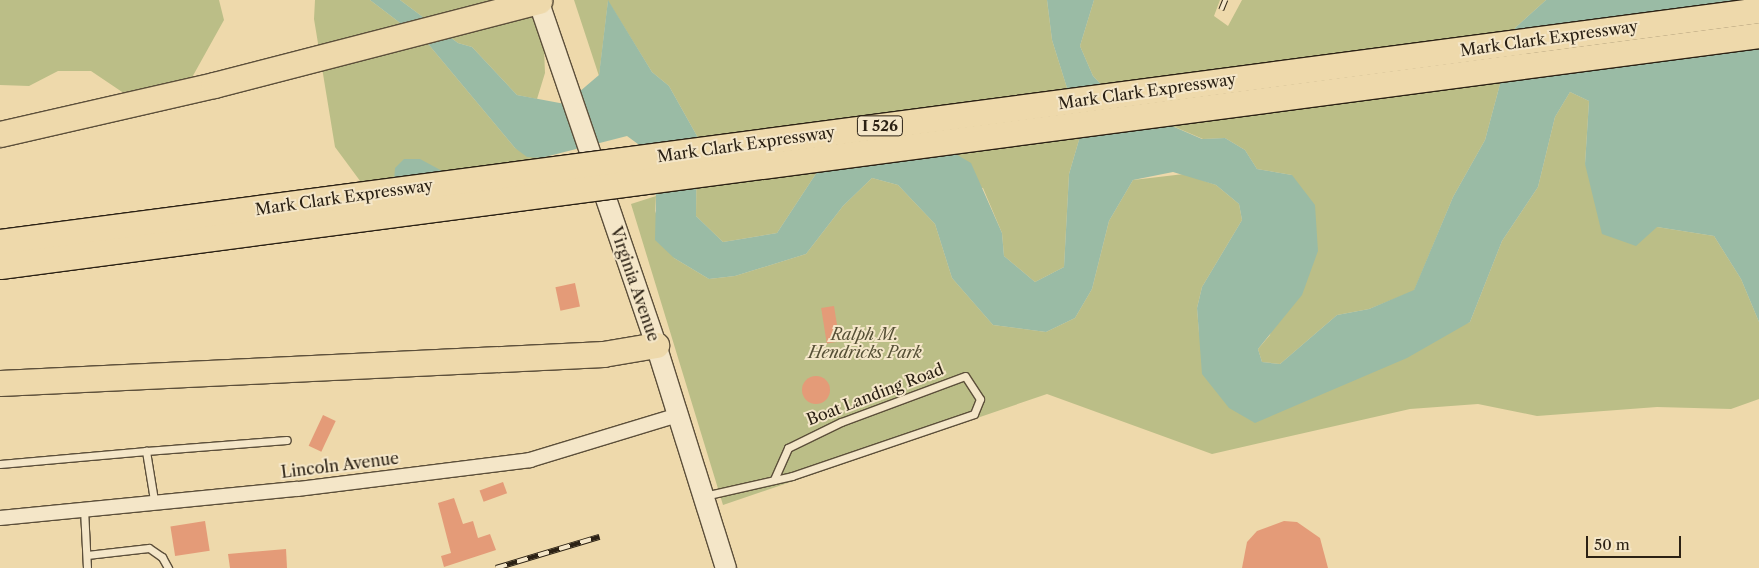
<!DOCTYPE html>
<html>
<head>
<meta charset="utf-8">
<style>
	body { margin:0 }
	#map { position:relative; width:1759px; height:568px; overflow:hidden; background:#eed9ab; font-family:"Libre Caslon Text",serif }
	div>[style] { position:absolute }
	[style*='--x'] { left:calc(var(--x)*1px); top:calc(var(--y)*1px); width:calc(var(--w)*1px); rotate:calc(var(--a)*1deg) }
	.green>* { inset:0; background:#bbbe87 }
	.water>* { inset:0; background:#9abba5 }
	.building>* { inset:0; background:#e49b78; transform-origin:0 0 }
	.round { border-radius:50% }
	.roads { filter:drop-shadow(1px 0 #5c4f3a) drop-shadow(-1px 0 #5c4f3a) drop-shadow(0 1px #5c4f3a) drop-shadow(0 -1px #5c4f3a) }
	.service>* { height:7px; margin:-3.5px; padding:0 3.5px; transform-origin:3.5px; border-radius:3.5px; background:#f4e6c8 }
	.minor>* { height:14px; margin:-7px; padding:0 7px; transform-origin:7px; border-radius:7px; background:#f4e6c8 }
	.secondary>* { height:20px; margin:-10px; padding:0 10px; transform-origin:10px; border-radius:10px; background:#f4e6c8 }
	.motorway>* { height:25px; margin:-12.5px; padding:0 12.5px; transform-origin:12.5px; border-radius:12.5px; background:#eed9ab }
	.rail>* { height:5.5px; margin-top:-2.75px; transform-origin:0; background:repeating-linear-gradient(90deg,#f4e6c8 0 11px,#2b2114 0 22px); box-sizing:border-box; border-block:1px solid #2b2114 }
	.bridges { filter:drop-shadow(1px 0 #2b2114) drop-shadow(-1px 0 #2b2114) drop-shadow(0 1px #2b2114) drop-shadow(0 -1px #2b2114) }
	.motorway-bridge>* { height:25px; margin:-12.5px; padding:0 12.5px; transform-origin:12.5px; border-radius:12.5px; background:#eed9ab }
	span { translate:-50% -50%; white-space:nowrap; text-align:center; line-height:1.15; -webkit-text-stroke:4px #f4e6c8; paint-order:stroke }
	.shield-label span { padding:1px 4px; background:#f4e6c8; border:1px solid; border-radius:4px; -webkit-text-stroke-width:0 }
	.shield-label { font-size:15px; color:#2b2114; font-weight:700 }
	.street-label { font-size:16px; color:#2b2114 }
	.park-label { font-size:16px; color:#565036; font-style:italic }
	.scale { position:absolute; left:1586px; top:536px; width:95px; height:22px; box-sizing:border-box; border:2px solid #2b2114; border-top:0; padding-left:6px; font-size:15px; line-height:18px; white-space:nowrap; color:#2b2114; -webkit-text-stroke:4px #f4e6c8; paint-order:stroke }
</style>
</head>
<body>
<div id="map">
	<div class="green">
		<div style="clip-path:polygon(0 0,219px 0,224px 20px,185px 90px,134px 100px,91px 71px,58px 71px,29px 86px,0 85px)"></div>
		<div style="clip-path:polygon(315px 0,370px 0,429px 45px,515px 148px,541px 158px,369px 193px,335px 147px,314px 19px)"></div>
		<div style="clip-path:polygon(400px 0,542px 0,545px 73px,537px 99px,517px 95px,472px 47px,458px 43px)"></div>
		<div style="clip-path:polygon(574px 0,1047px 0,1052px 40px,1081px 133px,1069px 174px,1064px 267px,1035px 282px,1004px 256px,1002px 233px,983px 188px,819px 169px,777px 233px,723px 242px,696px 216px,697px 136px,669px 86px,652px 72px,608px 1px,599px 76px)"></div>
		<div style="clip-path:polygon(1094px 0,1220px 0,1214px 16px,1228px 26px,1242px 0,1546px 0,1515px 28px,1485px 140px,1453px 197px,1414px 291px,1369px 309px,1337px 315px,1280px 364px,1262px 362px,1258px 349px,1270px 335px,1292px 175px,1257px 169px,1245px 150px,1225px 138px,1203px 139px,1119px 103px,1093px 76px,1080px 46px)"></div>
		<div style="clip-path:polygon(1570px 92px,1589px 101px,1585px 164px,1657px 227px,1714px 236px,1741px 279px,1759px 322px,1759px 399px,1731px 409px,1657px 407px,1537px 416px,1478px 404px,1410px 409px,1212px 454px,1047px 394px,723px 505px,631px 204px,656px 196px,655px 211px,674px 258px,709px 279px,735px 276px,806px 254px,843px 206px,872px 178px,898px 185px,935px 224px,952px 278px,993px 325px,1046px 332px,1075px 318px,1092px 289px,1109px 221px,1133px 180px,1184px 174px,1216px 185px,1239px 204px,1242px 220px,1202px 287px,1197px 308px,1199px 333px,1229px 407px,1470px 322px,1502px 241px,1538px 187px,1555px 117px)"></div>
	</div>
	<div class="water">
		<div style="clip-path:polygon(370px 0,400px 0,458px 43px,472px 47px,517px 95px,565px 104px,599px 75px,608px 0,652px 72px,669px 86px,697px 136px,696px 216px,723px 242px,777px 233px,819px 169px,937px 143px,971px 163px,1002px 233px,1004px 256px,1035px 282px,1064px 267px,1069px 174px,1081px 133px,1052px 40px,1047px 0,1094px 0,1080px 46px,1093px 76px,1119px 103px,1202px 139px,1225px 138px,1245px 150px,1257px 169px,1292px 175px,1315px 205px,1318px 251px,1302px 295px,1258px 349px,1262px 362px,1280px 364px,1337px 315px,1369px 309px,1414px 290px,1453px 197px,1485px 140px,1515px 28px,1546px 0,1759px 0,1759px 322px,1741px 279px,1714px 236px,1657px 227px,1636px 246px,1602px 234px,1585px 164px,1589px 101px,1570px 92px,1555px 117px,1538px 187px,1502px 241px,1470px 322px,1407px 358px,1255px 423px,1229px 408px,1202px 374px,1197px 308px,1202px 287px,1242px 220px,1239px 204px,1216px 185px,1173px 172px,1133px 180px,1109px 221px,1092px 289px,1075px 318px,1046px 332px,993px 325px,952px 278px,935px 224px,898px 185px,872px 178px,843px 206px,806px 254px,735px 276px,709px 279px,674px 258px,655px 240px,656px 196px,642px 147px,627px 136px,541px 158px,527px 157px,515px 148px,429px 45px)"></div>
		<div style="clip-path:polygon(404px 159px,420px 159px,459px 180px,394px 182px,395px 168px)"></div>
	</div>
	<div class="building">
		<div style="left:575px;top:283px;width:24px;height:20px;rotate:78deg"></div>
		<div style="left:834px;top:306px;width:36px;height:13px;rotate:81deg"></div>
		<div class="round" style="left:802px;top:376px;width:28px;height:28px"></div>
		<div style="left:323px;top:415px;width:14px;height:34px;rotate:25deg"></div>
		<div style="left:503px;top:482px;width:12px;height:25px;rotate:70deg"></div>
		<div style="clip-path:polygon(454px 498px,463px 524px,473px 521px,478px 538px,490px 534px,496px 550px,444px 567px,441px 556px,451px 553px,438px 503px)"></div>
		<div style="left:205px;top:521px;width:30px;height:35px;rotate:81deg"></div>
		<div style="clip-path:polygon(1284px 521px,1297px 522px,1320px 538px,1328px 568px,1242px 568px,1247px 542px,1257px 531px)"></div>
		<div style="clip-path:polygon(286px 549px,287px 568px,230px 568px,228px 554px)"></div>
	</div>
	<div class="roads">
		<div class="service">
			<div style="--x:0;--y:464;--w:147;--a:-5.1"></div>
			<div style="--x:704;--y:496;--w:90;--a:-12.8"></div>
			<div style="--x:792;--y:476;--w:192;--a:-18.8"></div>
			<div style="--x:974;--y:414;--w:16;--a:-68"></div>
			<div style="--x:980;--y:399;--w:27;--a:-123"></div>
			<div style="--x:965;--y:376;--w:132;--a:159.6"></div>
			<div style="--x:841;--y:422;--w:59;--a:153.9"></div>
			<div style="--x:788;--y:448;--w:35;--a:114"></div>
			<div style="--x:154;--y:500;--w:50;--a:-99.3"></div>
			<div style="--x:146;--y:451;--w:141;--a:-4.5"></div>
			<div style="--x:84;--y:509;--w:59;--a:87.1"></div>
			<div style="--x:87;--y:555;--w:62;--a:-6.4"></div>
			<div style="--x:149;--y:548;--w:16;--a:35"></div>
			<div style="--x:162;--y:557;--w:13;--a:61"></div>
		</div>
		<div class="minor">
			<div style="--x:0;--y:518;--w:299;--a:-5.6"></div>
			<div style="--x:298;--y:489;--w:234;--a:-7.1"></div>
			<div style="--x:530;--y:460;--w:155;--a:-16.9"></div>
		</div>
		<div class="secondary">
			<div style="--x:538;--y:0;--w:365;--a:71.1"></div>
			<div style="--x:656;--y:345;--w:234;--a:72.6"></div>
		</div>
		<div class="motorway">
			<div style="--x:0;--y:134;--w:220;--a:-12.9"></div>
			<div style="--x:214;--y:85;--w:336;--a:-14.5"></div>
			<div style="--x:0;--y:383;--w:604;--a:-2.75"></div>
			<div style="--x:603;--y:354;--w:54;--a:-9.6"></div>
		</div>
	</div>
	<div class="rail">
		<div style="--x:1221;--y:10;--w:11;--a:-68"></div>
		<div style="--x:496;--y:568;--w:108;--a:-16.8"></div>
	</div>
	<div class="bridges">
		<div class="motorway-bridge">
			<div style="--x:0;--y:242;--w:1774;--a:-7.51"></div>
			<div style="--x:0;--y:266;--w:1774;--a:-7.48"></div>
		</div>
	</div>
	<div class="shield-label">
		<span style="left:880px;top:126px">I 526</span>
	</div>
	<div class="street-label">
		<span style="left:1549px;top:38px;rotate:-8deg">Mark Clark Expressway</span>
		<span style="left:1147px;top:91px;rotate:-8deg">Mark Clark Expressway</span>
		<span style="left:746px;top:144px;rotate:-8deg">Mark Clark Expressway</span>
		<span style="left:344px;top:197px;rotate:-8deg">Mark Clark Expressway</span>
		<span style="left:635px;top:284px;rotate:71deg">Virginia Avenue</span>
		<span style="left:875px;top:394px;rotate:-21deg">Boat Landing Road</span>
		<span style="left:340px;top:465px;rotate:-7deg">Lincoln Avenue</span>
	</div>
	<div class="park-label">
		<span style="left:865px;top:343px">Ralph M.<br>Hendricks Park</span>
	</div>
	<div class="scale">50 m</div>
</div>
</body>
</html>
